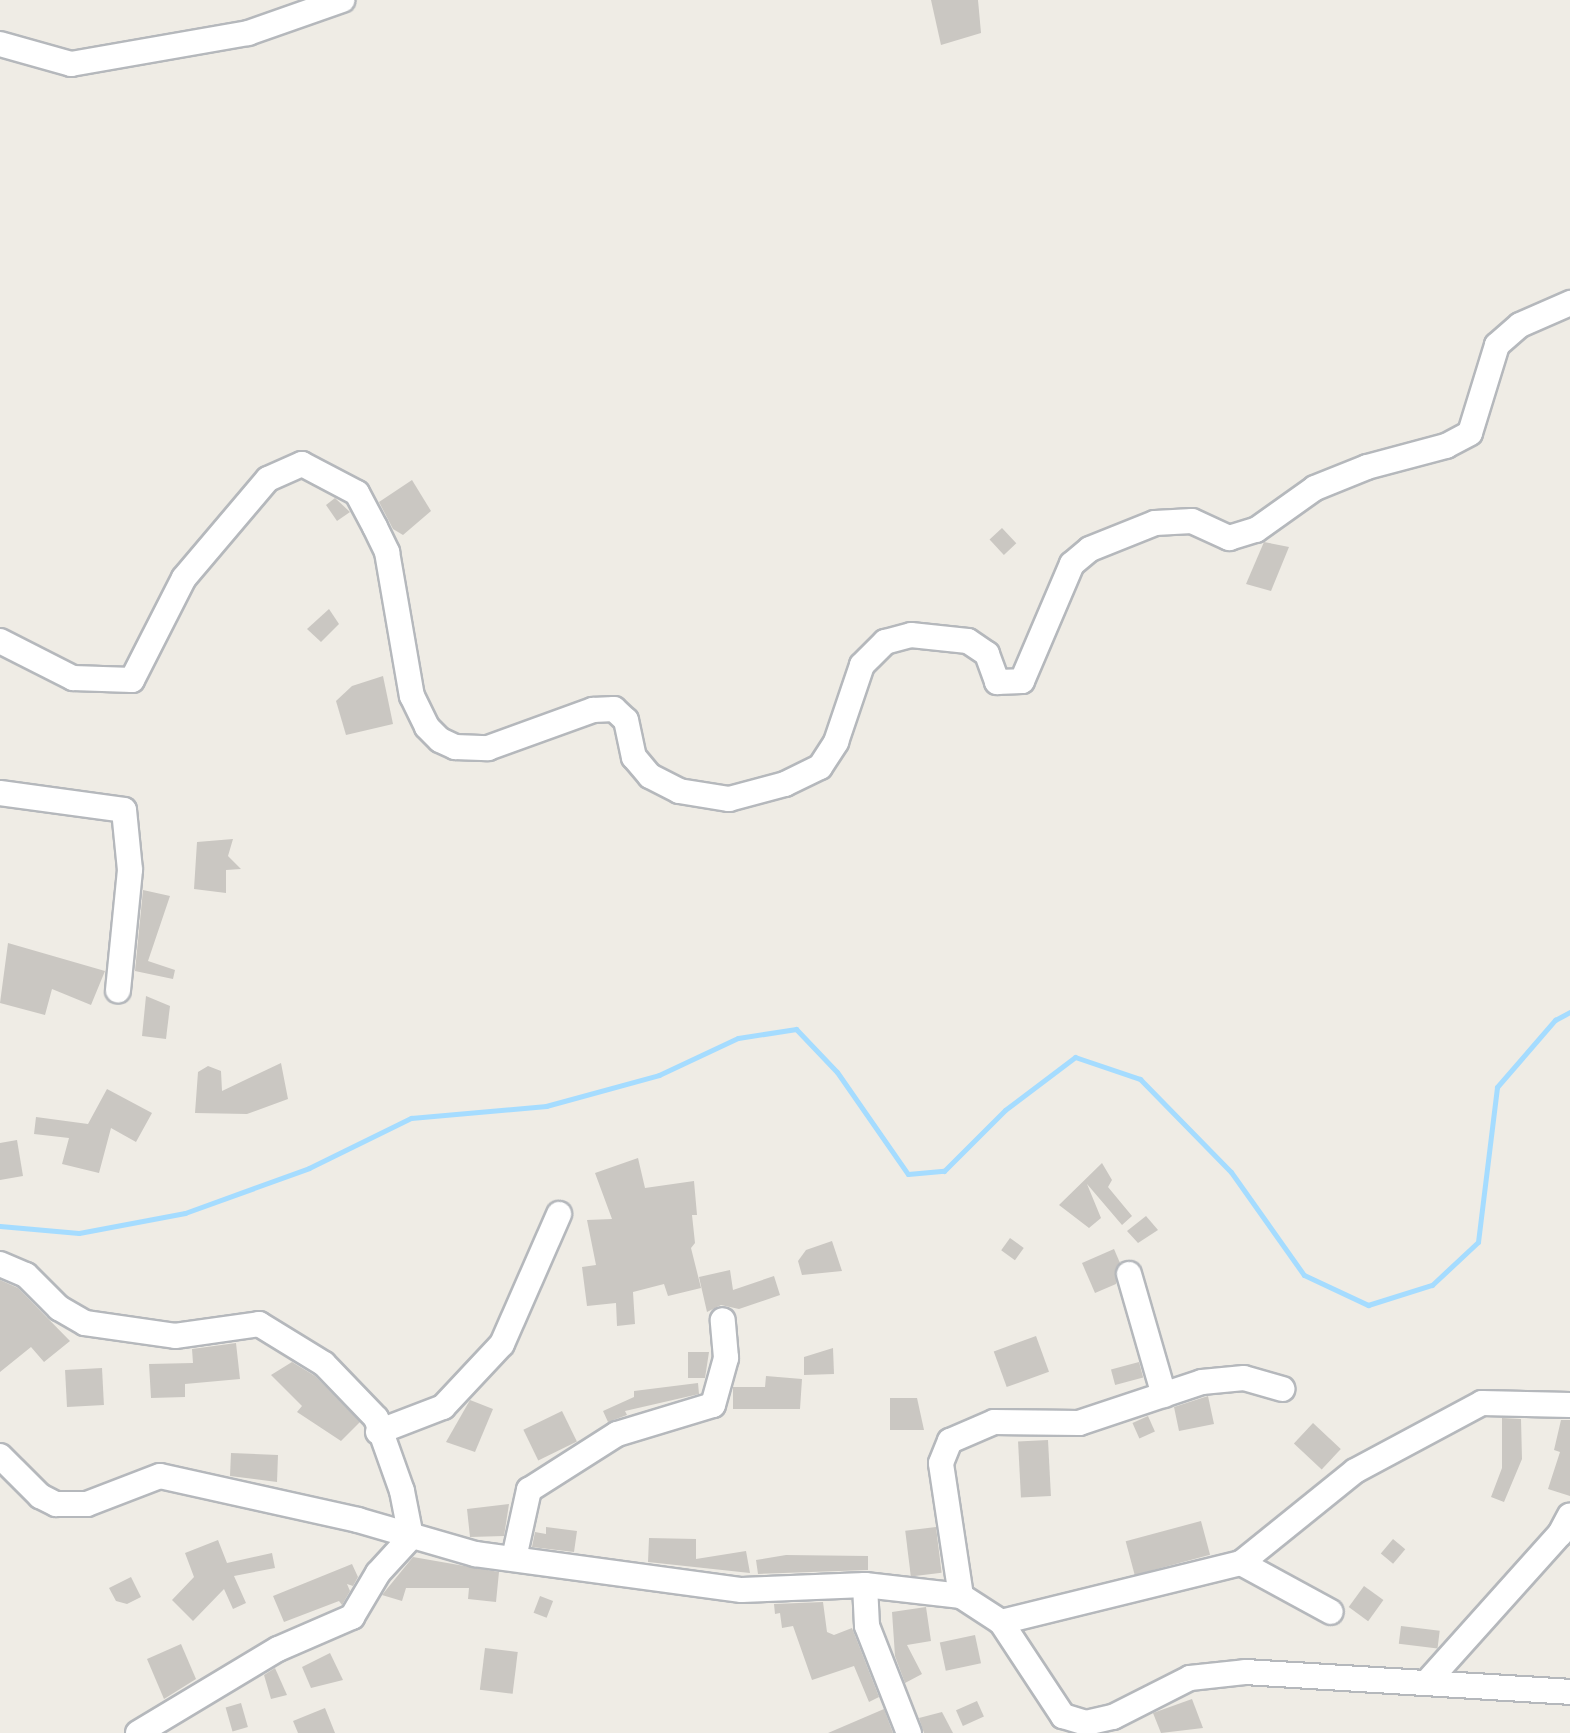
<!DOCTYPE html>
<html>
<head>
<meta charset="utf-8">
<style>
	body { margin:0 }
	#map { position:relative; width:1570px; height:1733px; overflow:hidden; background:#efece5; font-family:"DM Sans",sans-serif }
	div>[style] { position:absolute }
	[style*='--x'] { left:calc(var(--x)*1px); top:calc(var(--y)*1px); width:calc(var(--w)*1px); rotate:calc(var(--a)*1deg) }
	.stream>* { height:5px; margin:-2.5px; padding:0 2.5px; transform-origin:2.5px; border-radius:2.5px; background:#a5dcff }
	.building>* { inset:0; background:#cac7c2; transform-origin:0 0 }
	.roads { filter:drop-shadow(2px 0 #b5b8bc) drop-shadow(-2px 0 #b5b8bc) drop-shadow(0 2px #b5b8bc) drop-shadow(0 -2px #b5b8bc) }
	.minor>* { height:24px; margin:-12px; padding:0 12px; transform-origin:12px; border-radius:12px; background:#fff }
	span { translate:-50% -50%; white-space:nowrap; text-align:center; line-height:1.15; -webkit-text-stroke:7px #fff; paint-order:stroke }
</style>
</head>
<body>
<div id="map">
	<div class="stream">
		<div style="--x:0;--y:1226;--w:79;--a:5.1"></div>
		<div style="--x:79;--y:1233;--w:108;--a:-10.7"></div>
		<div style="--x:185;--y:1213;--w:132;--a:-19.9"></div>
		<div style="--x:309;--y:1168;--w:114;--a:-26.1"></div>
		<div style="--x:411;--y:1118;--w:136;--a:-5.1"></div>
		<div style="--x:546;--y:1106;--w:117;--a:-15.3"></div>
		<div style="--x:659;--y:1075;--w:87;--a:-25.1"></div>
		<div style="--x:738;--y:1038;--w:59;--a:-8.8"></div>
		<div style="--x:796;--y:1029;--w:59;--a:46.4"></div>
		<div style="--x:837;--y:1072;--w:124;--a:55.2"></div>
		<div style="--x:908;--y:1174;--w:36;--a:-5"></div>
		<div style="--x:944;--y:1171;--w:86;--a:-45"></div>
		<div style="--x:1005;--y:1110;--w:88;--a:-37.1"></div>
		<div style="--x:1075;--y:1057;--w:69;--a:18.7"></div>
		<div style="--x:1140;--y:1079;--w:130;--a:45.6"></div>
		<div style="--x:1231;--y:1172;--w:126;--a:54.7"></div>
		<div style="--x:1304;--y:1275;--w:71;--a:25.1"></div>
		<div style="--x:1368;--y:1305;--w:67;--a:-17.4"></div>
		<div style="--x:1432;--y:1285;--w:63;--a:-43.1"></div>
		<div style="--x:1478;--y:1242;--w:156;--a:-83"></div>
		<div style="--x:1497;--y:1087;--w:89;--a:-49.1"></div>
		<div style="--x:1555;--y:1020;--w:17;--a:-28"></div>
	</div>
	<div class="building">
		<div style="clip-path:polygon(931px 0,978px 0,981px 33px,941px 45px)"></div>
		<div style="clip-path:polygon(412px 480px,431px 511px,403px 535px,393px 529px,379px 502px)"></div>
		<div style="clip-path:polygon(335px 498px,350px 512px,337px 521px,326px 505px)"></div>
		<div style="left:1002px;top:528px;width:21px;height:17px;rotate:47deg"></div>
		<div style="clip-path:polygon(1264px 542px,1289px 547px,1271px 591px,1246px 584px)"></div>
		<div style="clip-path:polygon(329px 609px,339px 624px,321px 642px,307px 629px)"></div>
		<div style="clip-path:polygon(383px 676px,393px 724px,346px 735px,336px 701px,352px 686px)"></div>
		<div style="clip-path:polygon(233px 839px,228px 856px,241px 869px,226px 870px,226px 893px,194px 889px,197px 842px)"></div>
		<div style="clip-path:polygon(143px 890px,170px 896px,148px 961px,175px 970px,173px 979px,135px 971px)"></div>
		<div style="clip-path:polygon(8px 943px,105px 971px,91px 1005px,52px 989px,45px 1015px,0 1003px)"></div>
		<div style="clip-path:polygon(146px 996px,170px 1006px,166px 1039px,142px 1036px)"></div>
		<div style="clip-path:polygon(281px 1063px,288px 1099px,247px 1114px,195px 1113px,198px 1072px,208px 1066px,221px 1071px,222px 1091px)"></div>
		<div style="clip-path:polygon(107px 1089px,152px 1113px,136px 1142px,111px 1128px,99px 1173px,62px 1164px,69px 1138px,34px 1134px,36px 1117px,88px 1124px)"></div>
		<div style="clip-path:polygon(17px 1140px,23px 1176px,0 1180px,0 1143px)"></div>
		<div style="clip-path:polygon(638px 1158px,645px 1188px,694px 1181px,697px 1215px,692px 1215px,695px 1243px,691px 1248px,701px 1288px,668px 1296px,664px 1284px,633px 1292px,635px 1324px,617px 1326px,616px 1303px,587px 1306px,582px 1267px,596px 1265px,587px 1220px,612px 1219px,595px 1173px)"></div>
		<div style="clip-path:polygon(1102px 1163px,1112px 1180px,1108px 1187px,1132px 1216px,1122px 1225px,1087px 1184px,1101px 1218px,1089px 1228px,1059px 1205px)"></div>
		<div style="clip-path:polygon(1146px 1216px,1158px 1230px,1138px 1243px,1127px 1231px)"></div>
		<div style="left:1010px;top:1238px;width:17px;height:15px;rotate:36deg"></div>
		<div style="clip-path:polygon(832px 1241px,842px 1271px,802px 1275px,798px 1261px,806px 1250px)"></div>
		<div style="clip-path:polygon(1114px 1249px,1120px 1263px,1116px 1284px,1095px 1293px,1082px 1263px)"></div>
		<div style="clip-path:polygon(730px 1270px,733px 1290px,774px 1276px,780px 1295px,739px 1309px,721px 1305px,707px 1312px,699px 1277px)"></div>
		<div style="clip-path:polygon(0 1280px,18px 1288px,70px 1341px,44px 1362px,31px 1347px,0 1372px)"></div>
		<div style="left:1036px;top:1336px;width:38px;height:45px;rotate:70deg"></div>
		<div style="clip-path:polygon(236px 1343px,240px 1379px,185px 1384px,185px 1397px,151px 1398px,149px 1364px,193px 1363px,192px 1349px)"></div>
		<div style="clip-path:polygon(833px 1348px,834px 1374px,804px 1375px,804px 1357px)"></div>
		<div style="clip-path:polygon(688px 1352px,709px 1352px,705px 1378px,688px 1378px)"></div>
		<div style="clip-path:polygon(292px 1362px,315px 1376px,360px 1422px,341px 1441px,297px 1412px,302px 1406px,271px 1375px)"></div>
		<div style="left:1139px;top:1362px;width:16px;height:29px;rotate:75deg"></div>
		<div style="left:102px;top:1368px;width:37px;height:37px;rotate:87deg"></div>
		<div style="clip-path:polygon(766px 1376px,802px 1379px,800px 1409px,733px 1409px,733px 1387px,765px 1387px)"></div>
		<div style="clip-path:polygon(698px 1383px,699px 1394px,625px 1411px,627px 1415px,608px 1422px,603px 1411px,634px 1397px,634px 1391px)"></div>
		<div style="clip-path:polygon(1208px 1396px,1214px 1424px,1179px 1431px,1174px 1407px)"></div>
		<div style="clip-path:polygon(890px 1398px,917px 1398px,924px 1430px,890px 1430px)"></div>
		<div style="clip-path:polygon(470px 1400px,493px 1409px,475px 1452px,446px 1442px)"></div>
		<div style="left:562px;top:1411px;width:34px;height:43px;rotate:64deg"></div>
		<div style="left:1148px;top:1416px;width:17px;height:17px;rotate:66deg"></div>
		<div style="clip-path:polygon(1502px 1418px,1521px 1419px,1522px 1459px,1504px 1502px,1491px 1497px,1502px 1468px)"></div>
		<div style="clip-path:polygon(1561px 1420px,1570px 1420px,1570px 1496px,1548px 1489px,1560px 1452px,1554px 1450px)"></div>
		<div style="left:1313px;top:1423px;width:38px;height:28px;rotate:43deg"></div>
		<div style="left:1048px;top:1440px;width:56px;height:30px;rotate:87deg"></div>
		<div style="clip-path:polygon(231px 1453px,278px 1455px,277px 1482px,230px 1476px)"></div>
		<div style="clip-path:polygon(509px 1504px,504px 1536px,470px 1537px,467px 1509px)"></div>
		<div style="left:1201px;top:1521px;width:35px;height:78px;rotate:75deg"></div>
		<div style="clip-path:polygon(546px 1527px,577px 1531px,574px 1552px,532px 1547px,535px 1532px,546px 1534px)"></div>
		<div style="left:936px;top:1527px;width:46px;height:31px;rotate:83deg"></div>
		<div style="clip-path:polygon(649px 1538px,696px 1539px,696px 1559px,746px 1551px,750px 1573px,648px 1562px)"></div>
		<div style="left:1393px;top:1539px;width:16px;height:19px;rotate:40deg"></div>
		<div style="clip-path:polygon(218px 1540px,227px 1563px,272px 1553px,275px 1568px,234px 1576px,246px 1603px,233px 1609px,224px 1589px,193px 1621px,172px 1600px,194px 1577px,185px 1553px)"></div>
		<div style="clip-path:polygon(786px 1555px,868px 1556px,868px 1570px,758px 1574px,756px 1560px)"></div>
		<div style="clip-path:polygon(413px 1557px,499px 1572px,496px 1602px,468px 1599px,469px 1588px,406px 1588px,402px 1601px,382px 1595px)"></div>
		<div style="clip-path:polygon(352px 1564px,358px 1577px,353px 1586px,347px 1584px,350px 1591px,342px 1605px,339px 1601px,284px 1622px,273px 1596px)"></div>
		<div style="clip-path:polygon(131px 1577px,141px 1597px,127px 1604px,116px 1601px,109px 1588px)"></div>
		<div style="left:1364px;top:1586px;width:24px;height:26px;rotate:36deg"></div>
		<div style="left:540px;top:1596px;width:14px;height:18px;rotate:21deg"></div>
		<div style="clip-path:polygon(823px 1602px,827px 1632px,834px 1635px,852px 1628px,879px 1697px,869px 1702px,854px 1666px,812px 1680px,793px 1626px,782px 1628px,780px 1613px,775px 1614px,774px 1604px)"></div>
		<div style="clip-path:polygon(926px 1607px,931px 1641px,907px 1645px,922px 1674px,905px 1683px,895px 1656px,892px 1612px)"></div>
		<div style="left:1401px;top:1626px;width:39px;height:18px;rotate:7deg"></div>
		<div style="left:975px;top:1635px;width:29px;height:36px;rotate:78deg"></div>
		<div style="clip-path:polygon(181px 1644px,196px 1679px,164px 1699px,147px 1659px)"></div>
		<div style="left:485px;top:1648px;width:33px;height:42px;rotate:7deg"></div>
		<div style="clip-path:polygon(330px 1653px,343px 1680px,311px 1688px,302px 1667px)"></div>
		<div style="clip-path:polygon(275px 1668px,287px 1695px,271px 1699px,264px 1675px)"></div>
		<div style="clip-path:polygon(1192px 1699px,1203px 1728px,1161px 1733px,1153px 1713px)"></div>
		<div style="left:977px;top:1701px;width:17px;height:23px;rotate:66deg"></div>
		<div style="left:241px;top:1703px;width:25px;height:16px;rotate:74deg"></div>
		<div style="clip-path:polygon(325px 1708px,335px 1733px,298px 1733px,293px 1721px)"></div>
		<div style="clip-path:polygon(884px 1709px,893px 1733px,828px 1733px)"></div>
		<div style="clip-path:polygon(942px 1712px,953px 1733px,924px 1733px,919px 1718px)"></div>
	</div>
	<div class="roads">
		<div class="minor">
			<div style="--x:0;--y:44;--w:74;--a:15.7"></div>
			<div style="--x:71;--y:64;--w:180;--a:-9.9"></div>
			<div style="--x:248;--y:33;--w:100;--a:-19.3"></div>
			<div style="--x:0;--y:641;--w:82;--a:26.9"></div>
			<div style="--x:73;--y:678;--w:59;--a:1.9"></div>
			<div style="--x:132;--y:680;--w:114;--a:-63"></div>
			<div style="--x:184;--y:578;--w:130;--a:-49.7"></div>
			<div style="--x:268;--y:479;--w:37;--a:-24"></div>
			<div style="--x:302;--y:464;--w:62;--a:27.8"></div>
			<div style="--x:357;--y:493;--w:38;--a:62"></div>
			<div style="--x:375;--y:527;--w:28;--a:64"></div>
			<div style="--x:387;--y:552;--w:146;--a:80.2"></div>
			<div style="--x:412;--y:696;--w:34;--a:64"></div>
			<div style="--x:427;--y:727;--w:18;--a:45"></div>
			<div style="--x:440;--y:740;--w:17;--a:25"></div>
			<div style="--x:455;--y:747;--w:33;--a:2"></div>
			<div style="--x:488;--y:748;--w:112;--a:-19.9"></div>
			<div style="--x:593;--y:710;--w:21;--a:-3"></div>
			<div style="--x:614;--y:709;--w:16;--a:43"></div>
			<div style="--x:626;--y:720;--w:38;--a:78"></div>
			<div style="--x:634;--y:757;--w:25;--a:50"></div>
			<div style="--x:650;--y:776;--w:33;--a:27"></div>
			<div style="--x:679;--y:791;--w:51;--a:9.1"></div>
			<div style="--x:729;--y:799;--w:58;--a:-15"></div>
			<div style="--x:785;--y:784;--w:39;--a:-26"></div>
			<div style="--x:820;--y:767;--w:30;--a:-57"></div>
			<div style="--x:836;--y:742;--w:81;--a:-71.3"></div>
			<div style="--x:862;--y:665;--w:33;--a:-45"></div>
			<div style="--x:885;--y:642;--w:27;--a:-15"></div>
			<div style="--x:911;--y:635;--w:57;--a:6"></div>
			<div style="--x:968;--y:641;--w:23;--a:34"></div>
			<div style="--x:987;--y:654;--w:30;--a:70"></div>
			<div style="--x:997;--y:682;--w:25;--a:-2"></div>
			<div style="--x:1022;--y:681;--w:127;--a:-66.9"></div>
			<div style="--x:1072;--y:564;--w:23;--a:-40"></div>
			<div style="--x:1090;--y:549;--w:70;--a:-21.8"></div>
			<div style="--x:1155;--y:523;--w:37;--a:-3"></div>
			<div style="--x:1192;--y:521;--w:41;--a:24.7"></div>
			<div style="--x:1229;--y:538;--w:28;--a:-17"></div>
			<div style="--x:1256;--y:530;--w:72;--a:-35.4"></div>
			<div style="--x:1315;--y:488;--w:56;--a:-22"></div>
			<div style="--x:1367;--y:467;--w:82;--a:-14.9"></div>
			<div style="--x:1446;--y:446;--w:27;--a:-28"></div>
			<div style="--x:1470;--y:433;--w:92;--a:-72.9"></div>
			<div style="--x:1497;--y:345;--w:30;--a:-41"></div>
			<div style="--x:1520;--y:325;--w:55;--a:-23.7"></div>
			<div style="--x:0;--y:793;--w:125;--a:7.8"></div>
			<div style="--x:124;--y:810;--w:60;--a:84.3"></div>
			<div style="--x:130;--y:870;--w:121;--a:95.7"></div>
			<div style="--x:0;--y:1264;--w:28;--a:23"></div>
			<div style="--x:26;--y:1275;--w:47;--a:45"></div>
			<div style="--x:59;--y:1308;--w:30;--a:30"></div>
			<div style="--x:85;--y:1323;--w:91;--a:8.2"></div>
			<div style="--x:175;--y:1336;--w:85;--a:-8.1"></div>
			<div style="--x:259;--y:1324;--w:76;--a:31.6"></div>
			<div style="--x:324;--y:1364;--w:75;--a:46.1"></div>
			<div style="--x:376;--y:1418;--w:77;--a:70.4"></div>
			<div style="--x:402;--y:1491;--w:47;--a:78.9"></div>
			<div style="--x:1129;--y:1274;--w:126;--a:73.9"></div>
			<div style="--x:378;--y:1432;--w:70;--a:-21"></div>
			<div style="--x:443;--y:1407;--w:86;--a:-46.9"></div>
			<div style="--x:502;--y:1344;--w:142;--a:-66.3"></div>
			<div style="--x:0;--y:1456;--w:57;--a:45"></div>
			<div style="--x:40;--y:1496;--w:18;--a:27"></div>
			<div style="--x:56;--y:1504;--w:31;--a:0"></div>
			<div style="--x:87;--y:1504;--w:78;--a:-21"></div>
			<div style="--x:160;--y:1476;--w:203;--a:12.5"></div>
			<div style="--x:358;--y:1520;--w:122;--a:16.2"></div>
			<div style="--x:475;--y:1554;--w:269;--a:7.7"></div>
			<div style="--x:742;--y:1590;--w:123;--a:-2.3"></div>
			<div style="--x:865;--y:1585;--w:97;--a:6.5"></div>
			<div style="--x:961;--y:1596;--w:48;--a:33"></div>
			<div style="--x:1001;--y:1622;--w:113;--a:56.6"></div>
			<div style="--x:1063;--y:1716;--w:24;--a:17"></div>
			<div style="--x:1086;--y:1723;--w:28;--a:-13"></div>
			<div style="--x:1113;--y:1717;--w:86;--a:-26.9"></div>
			<div style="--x:1190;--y:1678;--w:55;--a:-6.2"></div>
			<div style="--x:1245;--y:1672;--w:326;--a:3.5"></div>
			<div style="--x:514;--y:1558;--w:70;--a:-77.6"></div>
			<div style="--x:529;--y:1490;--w:104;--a:-32.5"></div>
			<div style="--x:617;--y:1434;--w:100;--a:-16.8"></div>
			<div style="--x:713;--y:1405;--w:49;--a:-74.5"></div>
			<div style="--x:726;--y:1358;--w:38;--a:-95"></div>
			<div style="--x:1241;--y:1563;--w:102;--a:28.6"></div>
			<div style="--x:865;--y:1585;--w:41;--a:87.2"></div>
			<div style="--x:867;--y:1626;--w:115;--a:68.6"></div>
			<div style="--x:961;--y:1596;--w:134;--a:-98.6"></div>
			<div style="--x:941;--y:1463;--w:24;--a:-68"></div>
			<div style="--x:950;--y:1441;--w:48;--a:-23.4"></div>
			<div style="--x:994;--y:1422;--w:85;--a:0.7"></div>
			<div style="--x:1079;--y:1423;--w:130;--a:-18.4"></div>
			<div style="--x:1202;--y:1382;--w:42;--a:-5.4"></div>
			<div style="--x:1244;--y:1378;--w:40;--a:16"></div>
			<div style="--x:1001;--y:1622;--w:247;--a:-13.8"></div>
			<div style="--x:1241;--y:1563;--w:146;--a:-38.9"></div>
			<div style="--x:1355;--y:1471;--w:144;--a:-28.2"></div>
			<div style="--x:1482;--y:1403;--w:88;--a:1.3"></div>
			<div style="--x:1428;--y:1681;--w:198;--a:-48.1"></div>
			<div style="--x:1560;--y:1534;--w:21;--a:-62"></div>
			<div style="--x:138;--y:1733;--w:163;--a:-31"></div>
			<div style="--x:278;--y:1649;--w:81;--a:-23.4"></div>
			<div style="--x:352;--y:1617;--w:51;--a:-59.4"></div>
			<div style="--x:378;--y:1573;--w:49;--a:-47.5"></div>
		</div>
	</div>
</div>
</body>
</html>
